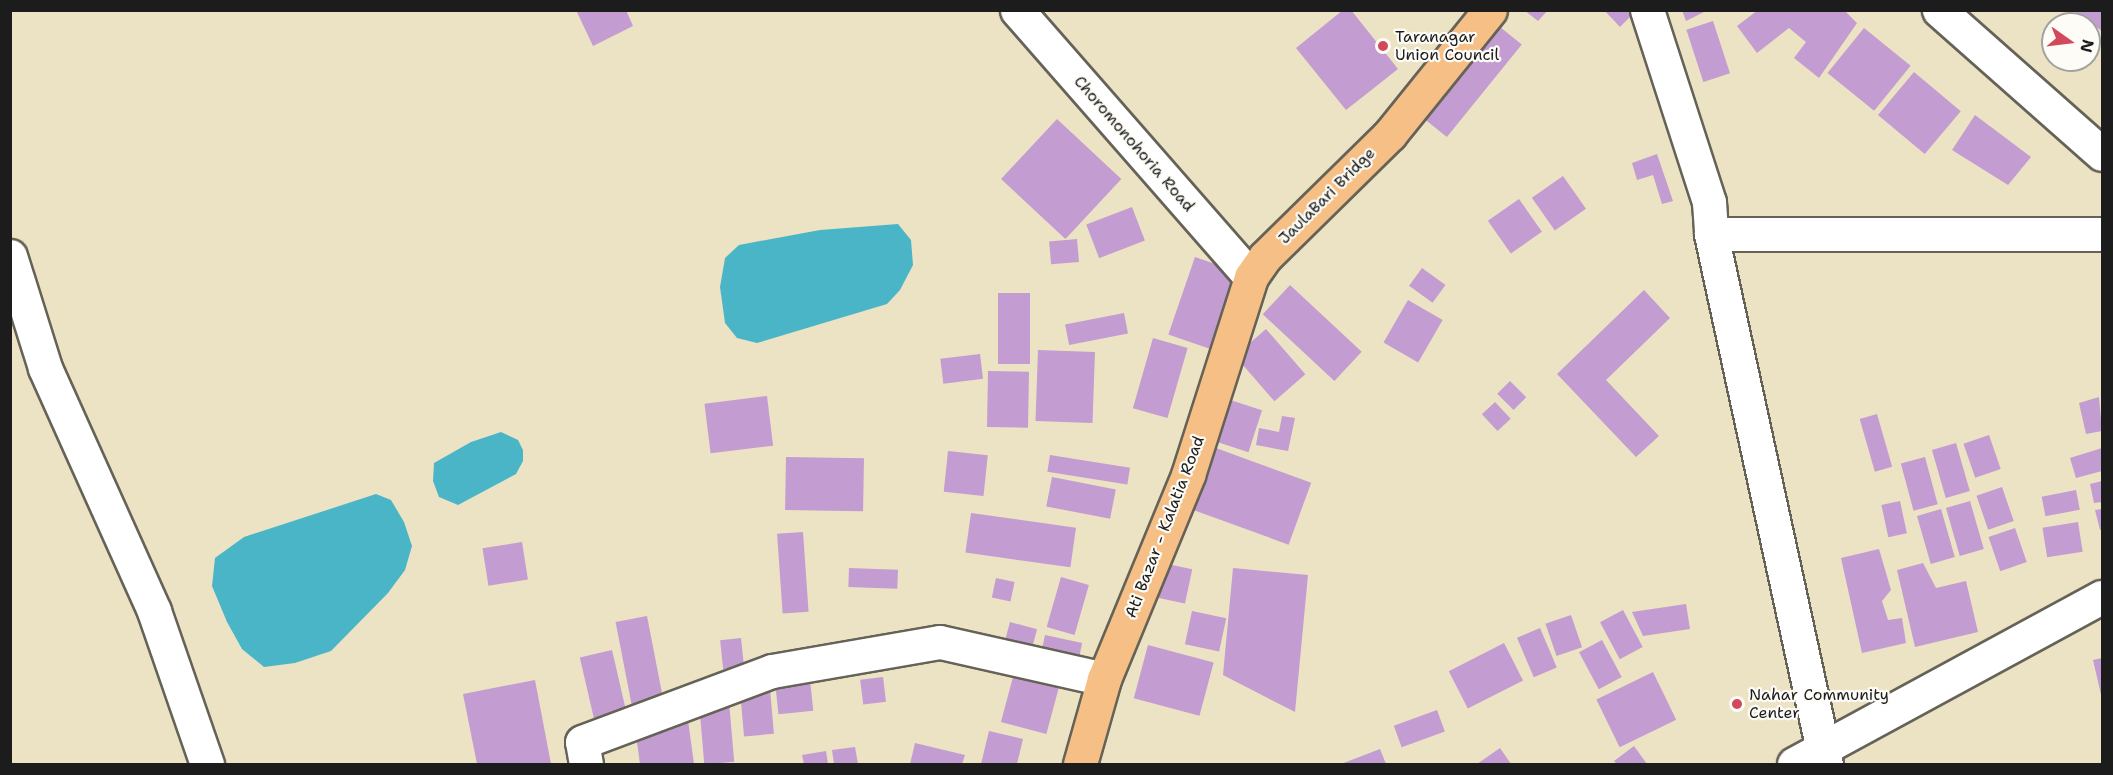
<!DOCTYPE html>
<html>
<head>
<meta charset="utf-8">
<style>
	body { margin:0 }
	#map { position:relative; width:2113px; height:775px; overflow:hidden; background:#ece3c4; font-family:"Shantell Sans",sans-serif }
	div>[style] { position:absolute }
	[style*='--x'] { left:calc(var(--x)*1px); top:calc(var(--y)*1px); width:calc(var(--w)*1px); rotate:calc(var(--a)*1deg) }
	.water>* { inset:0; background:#4bb5c8 }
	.building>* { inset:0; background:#c39cd1; transform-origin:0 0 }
	.roads { filter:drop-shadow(2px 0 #656257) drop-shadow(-2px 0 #656257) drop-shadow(0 2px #656257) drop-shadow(0 -2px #656257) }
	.minor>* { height:33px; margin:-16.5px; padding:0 16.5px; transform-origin:16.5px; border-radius:16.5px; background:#fff }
	.major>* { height:33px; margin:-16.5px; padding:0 16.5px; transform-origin:16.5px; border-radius:16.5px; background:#f5bf86 }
	.dots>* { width:16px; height:16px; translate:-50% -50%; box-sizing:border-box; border:3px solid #fdfcf7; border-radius:50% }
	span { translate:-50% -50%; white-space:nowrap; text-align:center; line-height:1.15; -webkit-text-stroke:4.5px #fdfcf7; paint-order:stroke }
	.poi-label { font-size:16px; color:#1c1c1c }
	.left { translate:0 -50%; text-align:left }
	.street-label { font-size:16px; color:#1c1c1c }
	.frame { position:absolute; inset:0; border:12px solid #1c1c1c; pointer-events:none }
	.north { position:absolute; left:2041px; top:12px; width:60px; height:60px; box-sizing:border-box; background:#fdfcf7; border:2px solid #a3a29f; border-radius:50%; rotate:104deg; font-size:16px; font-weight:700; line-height:24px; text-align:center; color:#1c1c1c }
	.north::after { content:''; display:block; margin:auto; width:21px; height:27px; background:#d1495b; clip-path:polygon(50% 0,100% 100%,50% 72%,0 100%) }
</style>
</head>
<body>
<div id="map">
	<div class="water">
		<div style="clip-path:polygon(898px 224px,911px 240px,913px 265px,900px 290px,887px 304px,757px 343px,737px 338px,725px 323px,720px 287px,725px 258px,739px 245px,820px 230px)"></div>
		<div style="clip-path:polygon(501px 432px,518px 440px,523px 450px,523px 461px,516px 474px,458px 505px,439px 497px,433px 481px,434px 463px,471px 442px)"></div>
		<div style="clip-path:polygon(376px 494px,391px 500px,404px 522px,412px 546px,405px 570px,388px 593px,331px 651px,295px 663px,264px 667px,242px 649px,227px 622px,212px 586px,215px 558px,244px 537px)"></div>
	</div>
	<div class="building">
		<div style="clip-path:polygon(576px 10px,626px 10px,633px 26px,593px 46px)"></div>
		<div style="clip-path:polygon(1343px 10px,1351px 10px,1398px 69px,1346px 110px,1296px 48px)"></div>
		<div style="clip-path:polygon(1524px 10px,1548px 10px,1538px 21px)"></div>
		<div style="clip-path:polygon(1604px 10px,1637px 10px,1620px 27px)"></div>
		<div style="clip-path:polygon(1682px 10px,1708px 10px,1686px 21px)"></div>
		<div style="clip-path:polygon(1758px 10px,1844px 10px,1857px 23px,1819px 78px,1794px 58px,1806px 42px,1789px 28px,1757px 53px,1737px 26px)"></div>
		<div style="clip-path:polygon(2072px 10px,2102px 10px,2102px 31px)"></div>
		<div style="left:1713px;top:21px;width:55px;height:28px;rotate:72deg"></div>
		<div style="left:1500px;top:27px;width:28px;height:119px;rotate:39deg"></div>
		<div style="left:1864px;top:28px;width:60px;height:58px;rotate:39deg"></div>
		<div style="left:1914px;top:72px;width:61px;height:56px;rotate:40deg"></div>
		<div style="clip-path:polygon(1975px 115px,2031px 157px,2008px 185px,1952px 150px)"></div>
		<div style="left:1057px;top:119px;width:88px;height:82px;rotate:43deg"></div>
		<div style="clip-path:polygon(1657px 154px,1673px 201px,1662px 204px,1653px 175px,1637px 180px,1632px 163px)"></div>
		<div style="left:1563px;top:176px;width:40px;height:38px;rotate:55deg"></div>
		<div style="left:1519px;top:199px;width:40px;height:38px;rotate:55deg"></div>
		<div style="left:1132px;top:207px;width:36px;height:49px;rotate:69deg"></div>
		<div style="left:1077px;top:239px;width:23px;height:28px;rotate:85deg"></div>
		<div style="left:1195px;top:257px;width:46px;height:82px;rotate:19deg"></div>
		<div style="left:1422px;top:268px;width:29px;height:22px;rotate:36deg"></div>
		<div style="left:1290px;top:285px;width:98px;height:40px;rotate:43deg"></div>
		<div style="clip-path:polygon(1644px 290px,1670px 318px,1606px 380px,1659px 436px,1636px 457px,1557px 374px)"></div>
		<div style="left:998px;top:293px;width:32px;height:71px"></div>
		<div style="left:1408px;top:300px;width:40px;height:49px;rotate:30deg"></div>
		<div style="left:1124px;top:313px;width:21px;height:60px;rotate:79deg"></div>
		<div style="left:1266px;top:329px;width:60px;height:41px;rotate:49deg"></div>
		<div style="left:1153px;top:338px;width:36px;height:73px;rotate:16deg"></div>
		<div style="left:1038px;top:350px;width:57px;height:71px;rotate:2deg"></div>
		<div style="left:980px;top:354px;width:25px;height:40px;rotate:83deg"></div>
		<div style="left:988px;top:371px;width:41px;height:56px;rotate:1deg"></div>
		<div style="left:1510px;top:381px;width:23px;height:18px;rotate:45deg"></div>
		<div style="left:767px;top:396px;width:50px;height:63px;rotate:83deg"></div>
		<div style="clip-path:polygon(2099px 397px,2102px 431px,2086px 434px,2079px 403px)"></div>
		<div style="left:1224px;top:398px;width:40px;height:44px;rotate:18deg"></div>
		<div style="left:1495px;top:402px;width:23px;height:18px;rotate:47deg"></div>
		<div style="left:1877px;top:414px;width:55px;height:18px;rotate:74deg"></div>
		<div style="clip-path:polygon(1282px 416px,1295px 418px,1288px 451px,1256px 445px,1259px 428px,1279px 432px)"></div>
		<div style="left:1989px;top:435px;width:36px;height:27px;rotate:71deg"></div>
		<div style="left:1956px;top:443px;width:50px;height:25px;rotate:74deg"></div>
		<div style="left:1205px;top:444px;width:113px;height:66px;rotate:20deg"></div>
		<div style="clip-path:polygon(2102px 448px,2102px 471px,2076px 478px,2070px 458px)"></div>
		<div style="left:948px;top:451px;width:40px;height:41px;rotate:6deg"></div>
		<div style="left:1050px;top:455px;width:81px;height:17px;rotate:9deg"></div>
		<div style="left:786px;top:457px;width:78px;height:53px;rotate:1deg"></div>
		<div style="left:1925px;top:457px;width:49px;height:25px;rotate:75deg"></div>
		<div style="left:1052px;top:477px;width:65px;height:30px;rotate:11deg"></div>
		<div style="clip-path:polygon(2102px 481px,2102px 502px,2094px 503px,2090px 484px)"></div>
		<div style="left:2002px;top:487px;width:36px;height:27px;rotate:71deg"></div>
		<div style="left:2076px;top:490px;width:20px;height:35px;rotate:79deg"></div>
		<div style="left:1900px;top:501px;width:33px;height:19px;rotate:78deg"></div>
		<div style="left:1970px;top:501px;width:50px;height:25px;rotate:74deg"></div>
		<div style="left:1941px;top:509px;width:50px;height:25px;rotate:74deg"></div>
		<div style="clip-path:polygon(2102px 509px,2102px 529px,2100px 530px,2095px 510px)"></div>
		<div style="left:971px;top:513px;width:106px;height:40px;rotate:8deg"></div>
		<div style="left:2078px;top:522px;width:30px;height:36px;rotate:81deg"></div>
		<div style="left:2015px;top:528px;width:36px;height:28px;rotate:71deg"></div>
		<div style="left:803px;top:532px;width:80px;height:26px;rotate:86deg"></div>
		<div style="left:522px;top:542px;width:38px;height:40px;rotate:81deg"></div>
		<div style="clip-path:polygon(1879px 549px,1891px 590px,1882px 601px,1888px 620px,1902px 618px,1906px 643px,1862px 653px,1841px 558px)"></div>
		<div style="left:1158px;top:562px;width:35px;height:35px;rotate:12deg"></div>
		<div style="clip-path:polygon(1923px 563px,1936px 588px,1966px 581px,1978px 632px,1915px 647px,1897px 570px)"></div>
		<div style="left:849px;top:568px;width:49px;height:19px;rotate:2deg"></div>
		<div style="clip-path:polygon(1233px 568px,1308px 575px,1295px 712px,1223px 675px)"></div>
		<div style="left:1061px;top:577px;width:29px;height:52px;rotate:16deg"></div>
		<div style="left:996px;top:578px;width:19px;height:20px;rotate:12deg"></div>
		<div style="clip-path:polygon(1686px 604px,1690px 629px,1643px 636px,1632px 612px)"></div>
		<div style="left:1623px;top:610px;width:42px;height:26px;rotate:62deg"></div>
		<div style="left:1192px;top:611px;width:35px;height:34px;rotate:12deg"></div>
		<div style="left:1571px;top:615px;width:34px;height:27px;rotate:71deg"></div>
		<div style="left:647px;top:616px;width:89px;height:32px;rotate:79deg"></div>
		<div style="left:1010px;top:622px;width:28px;height:25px;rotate:15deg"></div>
		<div style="left:1540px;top:628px;width:43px;height:25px;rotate:67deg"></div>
		<div style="left:1045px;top:635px;width:38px;height:24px;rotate:12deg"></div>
		<div style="left:741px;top:638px;width:29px;height:21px;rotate:84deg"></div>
		<div style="left:1602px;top:640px;width:42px;height:26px;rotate:62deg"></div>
		<div style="left:1504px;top:643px;width:42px;height:62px;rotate:63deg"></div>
		<div style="left:1148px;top:645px;width:68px;height:55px;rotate:15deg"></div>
		<div style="left:612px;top:650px;width:69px;height:33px;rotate:77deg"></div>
		<div style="left:807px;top:651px;width:60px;height:35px;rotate:84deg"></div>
		<div style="clip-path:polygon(2102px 658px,2102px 699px,2093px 660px)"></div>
		<div style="left:1017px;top:662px;width:47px;height:62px;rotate:15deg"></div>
		<div style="left:1653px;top:672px;width:53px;height:63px;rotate:64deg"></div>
		<div style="left:883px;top:677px;width:25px;height:23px;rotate:83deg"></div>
		<div style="clip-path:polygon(535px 680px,551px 764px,477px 764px,463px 694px)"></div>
		<div style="left:770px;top:689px;width:45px;height:30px;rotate:85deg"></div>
		<div style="left:729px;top:702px;width:60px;height:30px;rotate:85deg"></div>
		<div style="left:1437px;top:710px;width:23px;height:46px;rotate:70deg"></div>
		<div style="clip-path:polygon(688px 720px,694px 764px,640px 764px,635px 728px)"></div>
		<div style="clip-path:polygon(989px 731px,1023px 739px,1017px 764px,981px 764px)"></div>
		<div style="clip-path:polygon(915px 743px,965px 755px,962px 764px,910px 764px)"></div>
		<div style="clip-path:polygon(1634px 746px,1647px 764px,1617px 764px,1614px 761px)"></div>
		<div style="clip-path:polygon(855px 747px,858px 764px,834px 764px,832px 750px)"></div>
		<div style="clip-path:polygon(1500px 748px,1511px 764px,1477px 764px)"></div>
		<div style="clip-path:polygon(1380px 749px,1386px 764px,1341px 764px)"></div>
		<div style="clip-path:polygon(826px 751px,828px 764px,804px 764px,802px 755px)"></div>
	</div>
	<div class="roads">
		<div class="minor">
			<div style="--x:1017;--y:10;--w:355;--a:48.8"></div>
			<div style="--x:1647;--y:10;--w:202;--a:72.1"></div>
			<div style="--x:1709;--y:202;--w:32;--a:86"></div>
			<div style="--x:1711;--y:234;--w:391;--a:0"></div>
			<div style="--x:1939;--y:10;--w:217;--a:41.5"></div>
			<div style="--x:1711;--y:234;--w:542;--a:77.76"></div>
			<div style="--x:10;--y:256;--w:117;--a:72.6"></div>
			<div style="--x:45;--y:368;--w:266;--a:65.8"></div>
			<div style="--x:154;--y:611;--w:162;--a:70.9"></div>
			<div style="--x:586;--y:764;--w:22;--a:-100"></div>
			<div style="--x:582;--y:742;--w:203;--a:-20.5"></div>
			<div style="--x:772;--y:671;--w:170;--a:-9.8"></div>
			<div style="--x:940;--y:642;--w:168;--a:12.7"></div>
			<div style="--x:1794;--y:764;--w:350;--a:-28.5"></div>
		</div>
		<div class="major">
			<div style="--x:1080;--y:764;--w:88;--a:-74.2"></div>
			<div style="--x:1104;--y:679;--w:221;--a:-67.6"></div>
			<div style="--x:1188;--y:475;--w:208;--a:-72.3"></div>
			<div style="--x:1251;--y:277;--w:24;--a:-55"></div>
			<div style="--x:1265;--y:257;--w:175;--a:-44.5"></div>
			<div style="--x:1390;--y:134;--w:159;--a:-51.1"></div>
		</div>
	</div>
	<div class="dots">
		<div style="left:1383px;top:46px;background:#d1495b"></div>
		<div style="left:1737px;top:704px;background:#d1495b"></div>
	</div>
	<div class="poi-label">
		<span class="left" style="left:1395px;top:46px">Taranagar<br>Union Council</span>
		<span class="left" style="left:1749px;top:704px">Nahar Community<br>Center</span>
	</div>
	<div class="street-label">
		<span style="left:1134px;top:144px;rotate:49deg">Choromonohoria Road</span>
		<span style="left:1327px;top:196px;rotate:-45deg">JaulaBari Bridge</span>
		<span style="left:1165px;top:527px;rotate:-69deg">Ati Bazar - Kalatia Road</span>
	</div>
	<div class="frame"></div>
	<div class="north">N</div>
</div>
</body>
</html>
